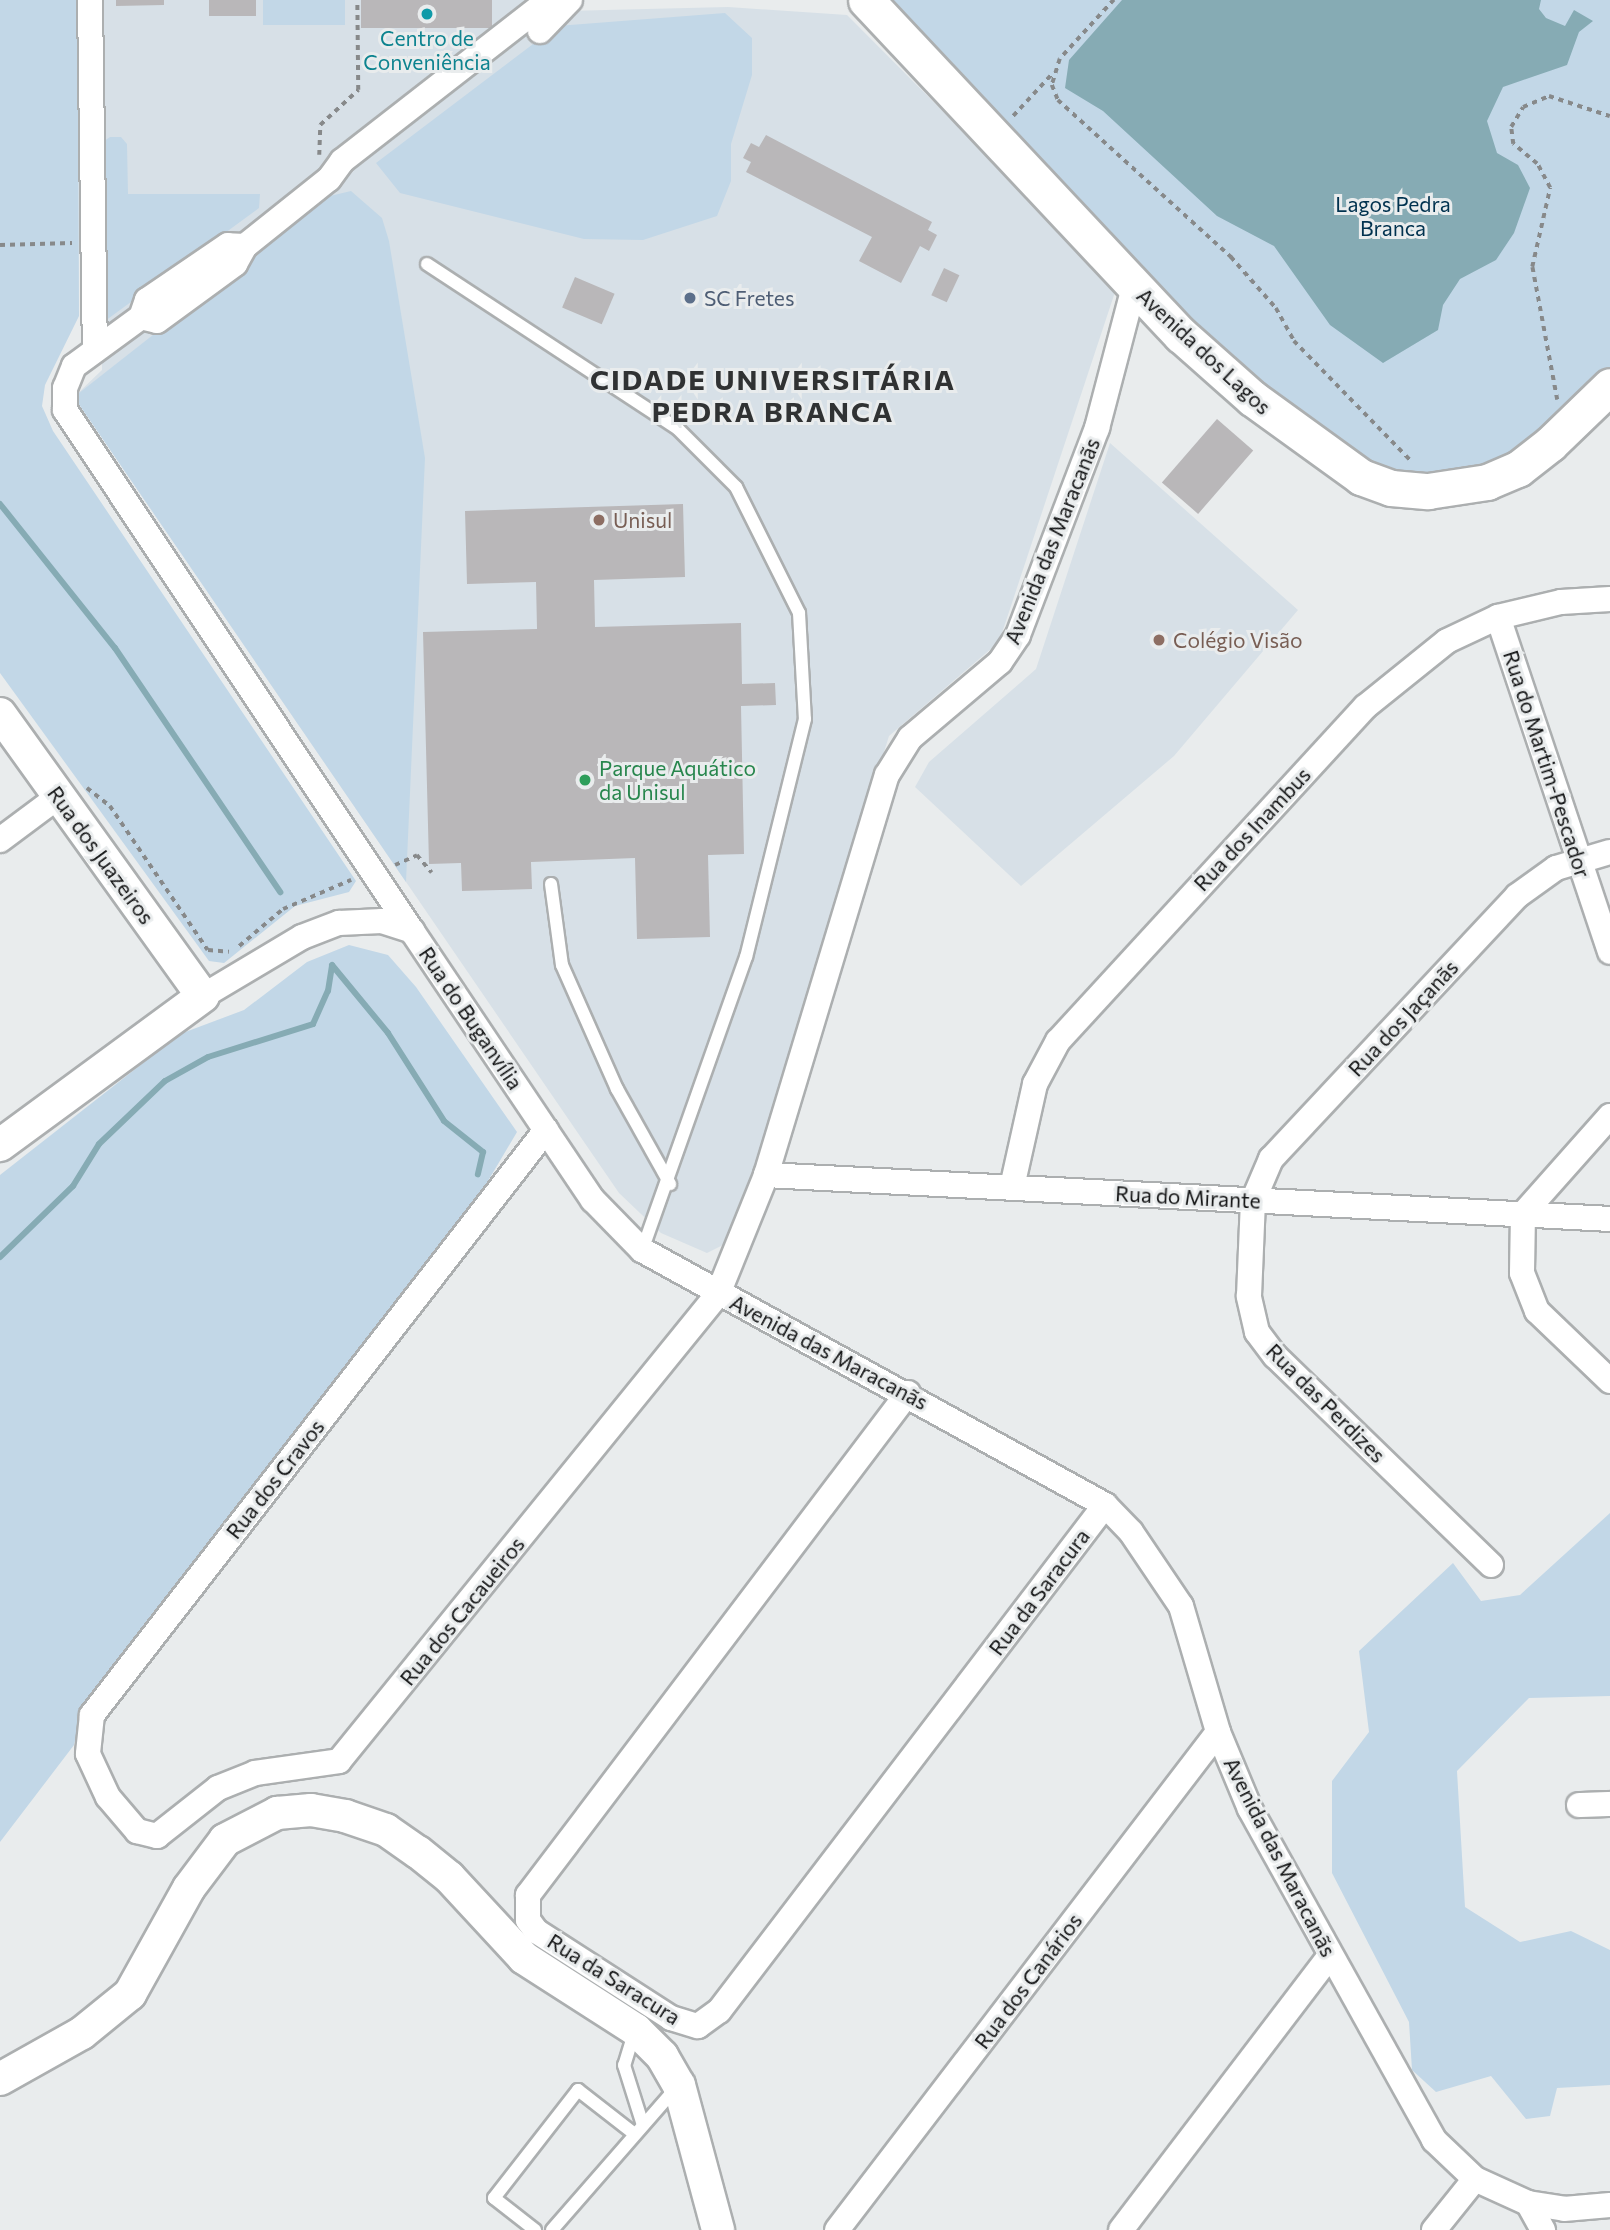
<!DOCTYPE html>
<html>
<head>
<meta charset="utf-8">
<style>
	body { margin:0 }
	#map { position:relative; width:1610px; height:2230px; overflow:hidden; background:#e9eced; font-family:Commissioner,sans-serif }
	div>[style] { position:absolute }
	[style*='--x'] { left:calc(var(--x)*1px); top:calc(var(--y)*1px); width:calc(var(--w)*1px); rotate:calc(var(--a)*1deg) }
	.built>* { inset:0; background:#d7e0e7 }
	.green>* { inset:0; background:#c2d7e7; transform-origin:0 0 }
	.water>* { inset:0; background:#86abb4 }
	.stream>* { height:6px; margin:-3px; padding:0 3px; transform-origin:3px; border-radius:3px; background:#86abb4 }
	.building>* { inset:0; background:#b9b7b9; transform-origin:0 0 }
	.path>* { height:3.5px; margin-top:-1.75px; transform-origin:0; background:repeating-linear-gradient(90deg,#87898a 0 5px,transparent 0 10px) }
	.roads { filter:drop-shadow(2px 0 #acafb0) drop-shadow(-2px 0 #acafb0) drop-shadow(0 2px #acafb0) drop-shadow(0 -2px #acafb0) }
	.service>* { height:12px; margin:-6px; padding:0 6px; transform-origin:6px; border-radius:6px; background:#fff }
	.minor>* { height:24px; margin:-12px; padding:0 12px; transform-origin:12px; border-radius:12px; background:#fff }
	.tertiary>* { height:32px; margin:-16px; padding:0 16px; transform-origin:16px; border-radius:16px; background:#fff }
	.secondary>* { height:35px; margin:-17.5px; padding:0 17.5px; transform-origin:17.5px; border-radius:17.5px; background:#fff }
	.dots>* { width:19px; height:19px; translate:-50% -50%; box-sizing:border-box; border:4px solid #e9eced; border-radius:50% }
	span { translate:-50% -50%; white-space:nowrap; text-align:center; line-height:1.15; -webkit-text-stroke:6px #e9eced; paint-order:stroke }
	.culture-label { font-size:21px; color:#0d838f }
	.park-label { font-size:21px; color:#00324f }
	.service-label { font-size:21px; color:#4e5e75 }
	.left { translate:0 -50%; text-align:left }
	.street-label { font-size:21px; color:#121314 }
	.education-label { font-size:21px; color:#785e54 }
	.leisure-label { font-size:21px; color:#27864d }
	.district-label { font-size:28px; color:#303233; font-weight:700; letter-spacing:2px }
</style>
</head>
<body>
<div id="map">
	<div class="built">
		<div style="clip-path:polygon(99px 0,536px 0,524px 12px,728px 7px,847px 15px,1117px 286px,999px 642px,889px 736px,731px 1241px,707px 1253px,661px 1233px,619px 1193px,74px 397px,102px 370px)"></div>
		<div style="clip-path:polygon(1110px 443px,1298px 610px,1174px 756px,1021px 886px,915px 787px,929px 762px,1036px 669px)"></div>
	</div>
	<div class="green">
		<div style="clip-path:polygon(0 0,78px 0,79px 316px,45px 385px,42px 406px,53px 431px,356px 881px,349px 892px,295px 906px,224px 963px,209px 961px,0 673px)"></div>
		<div style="left:263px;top:0;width:82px;height:25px"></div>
		<div style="clip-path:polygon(887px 0,1610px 0,1610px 368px,1552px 425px,1504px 460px,1451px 480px,1382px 471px,1311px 429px,1152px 290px)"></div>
		<div style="clip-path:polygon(725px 13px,752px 38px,752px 75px,731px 144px,731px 181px,717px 216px,643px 240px,584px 239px,400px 193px,376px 163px,557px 26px)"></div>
		<div style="clip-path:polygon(110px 137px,121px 137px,127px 144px,128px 194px,260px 194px,259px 208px,105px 321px,100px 144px)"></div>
		<div style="clip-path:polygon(351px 191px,382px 218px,389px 241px,425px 458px,406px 882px,74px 397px,330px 196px)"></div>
		<div style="clip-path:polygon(349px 945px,388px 955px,416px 987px,517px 1132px,472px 1208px,83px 1708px,74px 1745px,0 1842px,0 1175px,180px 1034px,244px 1010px,307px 962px)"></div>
		<div style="clip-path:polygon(1610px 1513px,1610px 1696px,1529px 1698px,1457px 1771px,1465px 1907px,1520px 1942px,1571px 1931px,1610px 1950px,1610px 2085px,1557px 2088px,1550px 2116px,1526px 2119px,1491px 2076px,1436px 2092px,1412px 2070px,1409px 2022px,1332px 1873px,1332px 1781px,1369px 1732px,1359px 1651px,1453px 1563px,1481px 1601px,1520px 1595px)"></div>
	</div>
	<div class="water">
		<div style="clip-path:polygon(1122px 0,1541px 0,1539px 9px,1546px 18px,1565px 26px,1574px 10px,1593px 21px,1579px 32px,1567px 65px,1503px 87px,1487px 121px,1497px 153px,1518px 165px,1530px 188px,1514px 233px,1496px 260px,1460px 279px,1443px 305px,1438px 330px,1383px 363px,1330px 325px,1274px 246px,1217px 216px,1103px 111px,1065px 88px,1069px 60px)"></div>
	</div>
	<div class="stream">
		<div style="--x:0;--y:504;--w:184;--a:51.4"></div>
		<div style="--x:115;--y:648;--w:295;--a:55.9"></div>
		<div style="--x:332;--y:965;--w:88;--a:50.5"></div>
		<div style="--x:388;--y:1033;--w:104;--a:57.5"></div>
		<div style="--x:444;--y:1121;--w:50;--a:38.5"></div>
		<div style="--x:483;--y:1152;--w:23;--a:103"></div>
		<div style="--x:0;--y:1257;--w:102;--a:-44.2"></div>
		<div style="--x:73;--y:1186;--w:49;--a:-58.2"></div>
		<div style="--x:99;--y:1144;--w:91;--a:-43.7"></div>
		<div style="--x:165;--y:1081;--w:49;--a:-29.2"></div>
		<div style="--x:208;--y:1057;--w:110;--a:-17.4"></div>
		<div style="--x:313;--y:1024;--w:36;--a:-66"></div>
		<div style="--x:328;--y:991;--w:26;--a:-81"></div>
	</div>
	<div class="building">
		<div style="clip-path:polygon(116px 0,164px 0,164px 5px,116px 6px)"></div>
		<div style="left:209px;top:0;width:47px;height:16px"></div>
		<div style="left:361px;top:0;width:131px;height:28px"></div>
		<div style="clip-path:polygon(766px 135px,932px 222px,928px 230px,937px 235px,929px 251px,920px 246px,901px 283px,859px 261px,872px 237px,746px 172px,751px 162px,743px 158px,751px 143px,759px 147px)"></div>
		<div style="left:944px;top:268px;width:17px;height:30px;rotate:25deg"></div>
		<div style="left:575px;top:277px;width:43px;height:33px;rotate:23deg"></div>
		<div style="left:1217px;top:419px;width:48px;height:84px;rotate:41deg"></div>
		<div style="clip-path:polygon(683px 504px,685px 577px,594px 580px,595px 627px,741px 623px,742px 684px,775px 683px,776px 705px,741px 706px,744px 854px,708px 855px,710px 937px,637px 939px,635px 858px,531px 862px,532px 889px,462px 891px,461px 863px,429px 864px,423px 632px,537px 629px,536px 582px,467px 584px,465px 511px)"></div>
	</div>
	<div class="path">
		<div style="--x:1114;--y:0;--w:80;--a:132.5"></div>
		<div style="--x:1060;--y:59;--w:27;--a:107"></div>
		<div style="--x:1052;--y:85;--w:16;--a:68"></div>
		<div style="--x:1058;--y:100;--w:234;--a:42.2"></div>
		<div style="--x:1231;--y:257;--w:68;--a:48.6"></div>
		<div style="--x:1276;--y:308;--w:38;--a:61"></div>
		<div style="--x:1294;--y:341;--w:168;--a:45.7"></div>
		<div style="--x:1013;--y:116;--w:59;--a:-47.1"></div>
		<div style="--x:319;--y:155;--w:30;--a:-88"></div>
		<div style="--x:320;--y:125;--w:52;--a:-42.6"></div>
		<div style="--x:358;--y:90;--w:90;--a:-90.6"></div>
		<div style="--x:0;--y:245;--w:72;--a:-1.6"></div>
		<div style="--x:1557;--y:400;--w:135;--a:-100.6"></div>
		<div style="--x:1532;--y:267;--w:81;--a:-77.2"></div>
		<div style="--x:1550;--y:188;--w:27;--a:-118"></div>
		<div style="--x:1537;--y:164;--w:31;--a:-140"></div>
		<div style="--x:1513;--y:144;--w:17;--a:-97"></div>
		<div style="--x:1511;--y:127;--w:23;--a:-59"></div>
		<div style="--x:1523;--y:107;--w:28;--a:-23"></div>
		<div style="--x:1549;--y:96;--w:64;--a:18.2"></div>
		<div style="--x:87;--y:788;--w:29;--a:38"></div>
		<div style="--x:110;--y:806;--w:174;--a:55.8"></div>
		<div style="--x:208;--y:950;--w:21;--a:5"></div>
		<div style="--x:395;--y:865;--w:24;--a:-24"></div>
		<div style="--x:417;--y:855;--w:23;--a:50"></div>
		<div style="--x:239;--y:946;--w:57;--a:-40.1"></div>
		<div style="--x:283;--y:909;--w:74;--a:-23.1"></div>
	</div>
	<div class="roads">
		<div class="service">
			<div style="--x:427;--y:264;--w:300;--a:33.3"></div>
			<div style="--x:678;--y:429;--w:82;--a:45"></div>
			<div style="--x:736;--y:487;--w:141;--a:63.4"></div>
			<div style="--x:799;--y:613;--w:106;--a:86.8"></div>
			<div style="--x:805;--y:719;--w:245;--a:103.9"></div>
			<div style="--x:746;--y:957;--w:311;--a:109.5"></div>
			<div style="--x:551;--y:884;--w:82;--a:82.3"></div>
			<div style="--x:562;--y:965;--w:136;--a:66.1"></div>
			<div style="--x:617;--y:1089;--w:109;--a:60.8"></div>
			<div style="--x:635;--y:2030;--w:37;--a:107"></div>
			<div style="--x:624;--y:2065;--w:60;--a:72.5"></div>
			<div style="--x:535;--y:2230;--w:52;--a:-142"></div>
			<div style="--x:494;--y:2198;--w:137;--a:-52.1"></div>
			<div style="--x:578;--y:2090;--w:68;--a:37.9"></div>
			<div style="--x:552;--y:2230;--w:189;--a:-48.9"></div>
		</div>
		<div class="minor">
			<div style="--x:90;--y:0;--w:350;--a:89.2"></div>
			<div style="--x:540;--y:31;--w:43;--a:-45.9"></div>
			<div style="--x:245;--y:246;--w:17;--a:-177"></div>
			<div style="--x:228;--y:245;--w:98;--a:145.8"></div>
			<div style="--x:147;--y:300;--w:18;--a:109"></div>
			<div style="--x:141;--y:317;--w:83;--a:143.8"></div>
			<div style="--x:74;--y:366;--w:24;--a:112"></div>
			<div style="--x:65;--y:388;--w:22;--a:90"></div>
			<div style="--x:65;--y:410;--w:626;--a:56.34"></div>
			<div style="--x:141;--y:317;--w:16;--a:14"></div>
			<div style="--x:157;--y:321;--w:97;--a:-36.2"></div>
			<div style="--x:235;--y:264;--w:21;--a:-61"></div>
			<div style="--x:245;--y:246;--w:107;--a:-38.6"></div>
			<div style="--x:329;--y:179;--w:22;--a:-54"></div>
			<div style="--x:342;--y:161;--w:262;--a:-37.9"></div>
			<div style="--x:1498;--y:617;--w:353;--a:71.5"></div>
			<div style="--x:0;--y:840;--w:74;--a:-36.7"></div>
			<div style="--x:203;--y:996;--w:115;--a:-30.8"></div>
			<div style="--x:302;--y:937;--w:40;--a:-21"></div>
			<div style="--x:339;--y:923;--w:43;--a:-2.7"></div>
			<div style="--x:382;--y:921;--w:32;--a:18"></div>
			<div style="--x:412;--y:931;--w:324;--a:56.1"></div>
			<div style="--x:593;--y:1200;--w:70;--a:45.6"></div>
			<div style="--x:642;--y:1250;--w:529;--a:28.84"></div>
			<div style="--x:1105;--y:1505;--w:37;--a:46"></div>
			<div style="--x:1131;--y:1532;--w:89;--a:56"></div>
			<div style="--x:1181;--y:1606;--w:131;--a:73.6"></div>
			<div style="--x:1218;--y:1732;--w:83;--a:67.4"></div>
			<div style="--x:1250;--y:1809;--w:379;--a:60.9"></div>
			<div style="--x:1434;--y:2140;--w:57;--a:43.6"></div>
			<div style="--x:1475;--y:2179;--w:58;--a:24.4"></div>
			<div style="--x:1528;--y:2203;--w:36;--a:9"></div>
			<div style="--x:1564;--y:2209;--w:46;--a:-5"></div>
			<div style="--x:1610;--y:1116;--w:131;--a:131.6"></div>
			<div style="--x:1523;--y:1214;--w:59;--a:91"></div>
			<div style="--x:1522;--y:1273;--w:41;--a:68.5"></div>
			<div style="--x:1537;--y:1311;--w:101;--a:43.8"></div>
			<div style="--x:546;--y:1130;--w:741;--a:127.81"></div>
			<div style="--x:92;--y:1715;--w:39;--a:96"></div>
			<div style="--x:88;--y:1754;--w:47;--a:65.1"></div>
			<div style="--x:108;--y:1797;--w:45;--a:49.5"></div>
			<div style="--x:137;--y:1831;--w:21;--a:14"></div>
			<div style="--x:157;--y:1836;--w:78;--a:-38.2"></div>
			<div style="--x:218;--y:1788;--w:40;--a:-22"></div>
			<div style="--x:255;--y:1773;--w:85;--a:-8.1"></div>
			<div style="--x:339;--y:1761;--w:601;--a:-50.94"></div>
			<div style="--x:718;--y:1294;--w:128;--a:-68"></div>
			<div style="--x:766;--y:1175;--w:418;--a:-73.2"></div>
			<div style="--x:887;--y:775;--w:44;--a:-58.1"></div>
			<div style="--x:910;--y:738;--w:118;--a:-40.2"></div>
			<div style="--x:1000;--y:662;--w:32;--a:-56"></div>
			<div style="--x:1018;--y:635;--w:222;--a:-69.1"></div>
			<div style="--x:1097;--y:428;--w:146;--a:-75.3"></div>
			<div style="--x:766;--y:1175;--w:845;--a:2.98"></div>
			<div style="--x:1012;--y:1187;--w:106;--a:-77.4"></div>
			<div style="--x:1035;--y:1084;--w:49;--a:-61.9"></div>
			<div style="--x:1058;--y:1041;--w:454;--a:-47.4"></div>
			<div style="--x:1365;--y:707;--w:105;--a:-38.8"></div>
			<div style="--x:1447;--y:641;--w:56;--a:-25.2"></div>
			<div style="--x:1498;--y:617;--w:65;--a:-13.4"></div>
			<div style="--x:1561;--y:602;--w:49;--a:-3.5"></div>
			<div style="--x:908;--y:1393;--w:630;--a:127.12"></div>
			<div style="--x:528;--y:1895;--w:25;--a:90"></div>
			<div style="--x:528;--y:1920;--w:14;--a:54"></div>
			<div style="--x:536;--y:1931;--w:161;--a:32.8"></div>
			<div style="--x:671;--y:2018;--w:28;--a:17"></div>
			<div style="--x:698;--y:2026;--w:26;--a:-36"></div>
			<div style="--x:719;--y:2011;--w:636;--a:-52.66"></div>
			<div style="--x:1491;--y:1565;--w:301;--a:-135.9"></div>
			<div style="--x:1275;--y:1356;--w:30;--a:-127"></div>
			<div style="--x:1257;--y:1332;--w:37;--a:-103"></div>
			<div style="--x:1249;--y:1296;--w:95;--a:-87.6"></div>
			<div style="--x:1253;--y:1201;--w:46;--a:-66.8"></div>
			<div style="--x:1271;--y:1159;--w:360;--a:-46.9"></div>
			<div style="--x:1517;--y:896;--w:48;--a:-35.7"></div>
			<div style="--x:1556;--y:868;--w:56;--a:-16.5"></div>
			<div style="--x:1579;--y:1805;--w:31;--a:-2"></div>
			<div style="--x:1528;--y:2203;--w:31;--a:61"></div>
			<div style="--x:837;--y:2230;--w:627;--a:-52.58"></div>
			<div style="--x:1121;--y:2230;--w:345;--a:-52.7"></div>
			<div style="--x:1434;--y:2230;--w:65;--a:-51.2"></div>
		</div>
		<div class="tertiary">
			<div style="--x:0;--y:714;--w:347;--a:54.3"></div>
			<div style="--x:203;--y:996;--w:252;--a:143.7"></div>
			<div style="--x:0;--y:2079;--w:94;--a:-29.3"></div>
			<div style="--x:82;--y:2033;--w:62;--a:-39.1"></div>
			<div style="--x:130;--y:1994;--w:121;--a:-60.9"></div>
			<div style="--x:189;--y:1888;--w:60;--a:-53.1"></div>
			<div style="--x:225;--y:1840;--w:59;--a:-27.4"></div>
			<div style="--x:277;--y:1813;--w:34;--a:-5"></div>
			<div style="--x:311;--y:1810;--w:35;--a:10"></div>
			<div style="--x:345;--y:1816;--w:43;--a:18.9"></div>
			<div style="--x:386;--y:1830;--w:39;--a:35"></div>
			<div style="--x:418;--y:1852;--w:40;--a:39"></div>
			<div style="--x:449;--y:1877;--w:110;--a:47.2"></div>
			<div style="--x:524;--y:1958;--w:133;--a:32.7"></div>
			<div style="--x:636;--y:2030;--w:37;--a:45"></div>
			<div style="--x:662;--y:2056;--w:34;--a:60"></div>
			<div style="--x:679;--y:2085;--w:150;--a:74.9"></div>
		</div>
		<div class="secondary">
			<div style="--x:866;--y:0;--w:460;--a:46.8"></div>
			<div style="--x:1181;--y:335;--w:95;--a:41.6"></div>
			<div style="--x:1252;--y:398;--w:135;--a:35.9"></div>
			<div style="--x:1361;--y:477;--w:32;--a:20"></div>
			<div style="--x:1391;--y:488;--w:37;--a:5"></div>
			<div style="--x:1428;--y:491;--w:60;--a:-8.7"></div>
			<div style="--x:1487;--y:482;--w:34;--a:-23"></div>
			<div style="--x:1518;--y:469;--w:41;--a:-38"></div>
			<div style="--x:1550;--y:444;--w:83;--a:-44"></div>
		</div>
	</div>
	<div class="dots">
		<div style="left:427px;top:14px;background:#0f9aa8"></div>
		<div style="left:690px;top:298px;background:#5c6f8a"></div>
		<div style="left:599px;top:520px;background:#8d6e63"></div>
		<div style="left:1159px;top:640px;background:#8d6e63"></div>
		<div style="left:585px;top:780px;background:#2e9e5b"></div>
	</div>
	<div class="culture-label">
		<span style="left:427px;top:50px">Centro de<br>Conveniência</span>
	</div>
	<div class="park-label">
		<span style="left:1393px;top:216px">Lagos Pedra<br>Branca</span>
	</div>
	<div class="service-label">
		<span class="left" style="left:704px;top:298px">SC Fretes</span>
	</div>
	<div class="street-label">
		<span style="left:1204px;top:351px;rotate:43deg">Avenida dos Lagos</span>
		<span style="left:1052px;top:541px;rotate:-68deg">Avenida das Maracanãs</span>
		<span style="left:1547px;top:764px;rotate:72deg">Rua do Martim-Pescador</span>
		<span style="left:1252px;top:829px;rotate:-47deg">Rua dos Inambus</span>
		<span style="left:101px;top:855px;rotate:54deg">Rua dos Juazeiros</span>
		<span style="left:471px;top:1018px;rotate:56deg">Rua do Buganvília</span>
		<span style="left:1403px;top:1018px;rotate:-47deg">Rua dos Jaçanãs</span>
		<span style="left:1188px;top:1197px;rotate:3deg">Rua do Mirante</span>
		<span style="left:829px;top:1352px;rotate:28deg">Avenida das Maracanãs</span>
		<span style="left:1326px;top:1403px;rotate:45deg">Rua das Perdizes</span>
		<span style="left:275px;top:1479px;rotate:-52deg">Rua dos Cravos</span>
		<span style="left:1039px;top:1592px;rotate:-53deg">Rua da Saracura</span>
		<span style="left:462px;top:1611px;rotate:-51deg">Rua dos Cacaueiros</span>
		<span style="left:1280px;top:1857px;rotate:63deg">Avenida das Maracanãs</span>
		<span style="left:614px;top:1979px;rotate:32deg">Rua da Saracura</span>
		<span style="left:1028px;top:1981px;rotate:-53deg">Rua dos Canários</span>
	</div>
	<div class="education-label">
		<span class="left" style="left:613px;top:520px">Unisul</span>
		<span class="left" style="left:1173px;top:640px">Colégio Visão</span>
	</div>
	<div class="leisure-label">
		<span class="left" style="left:599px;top:780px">Parque Aquático<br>da Unisul</span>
	</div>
	<div class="district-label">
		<span style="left:773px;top:395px">CIDADE UNIVERSITÁRIA<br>PEDRA BRANCA</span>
	</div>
</div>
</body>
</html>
